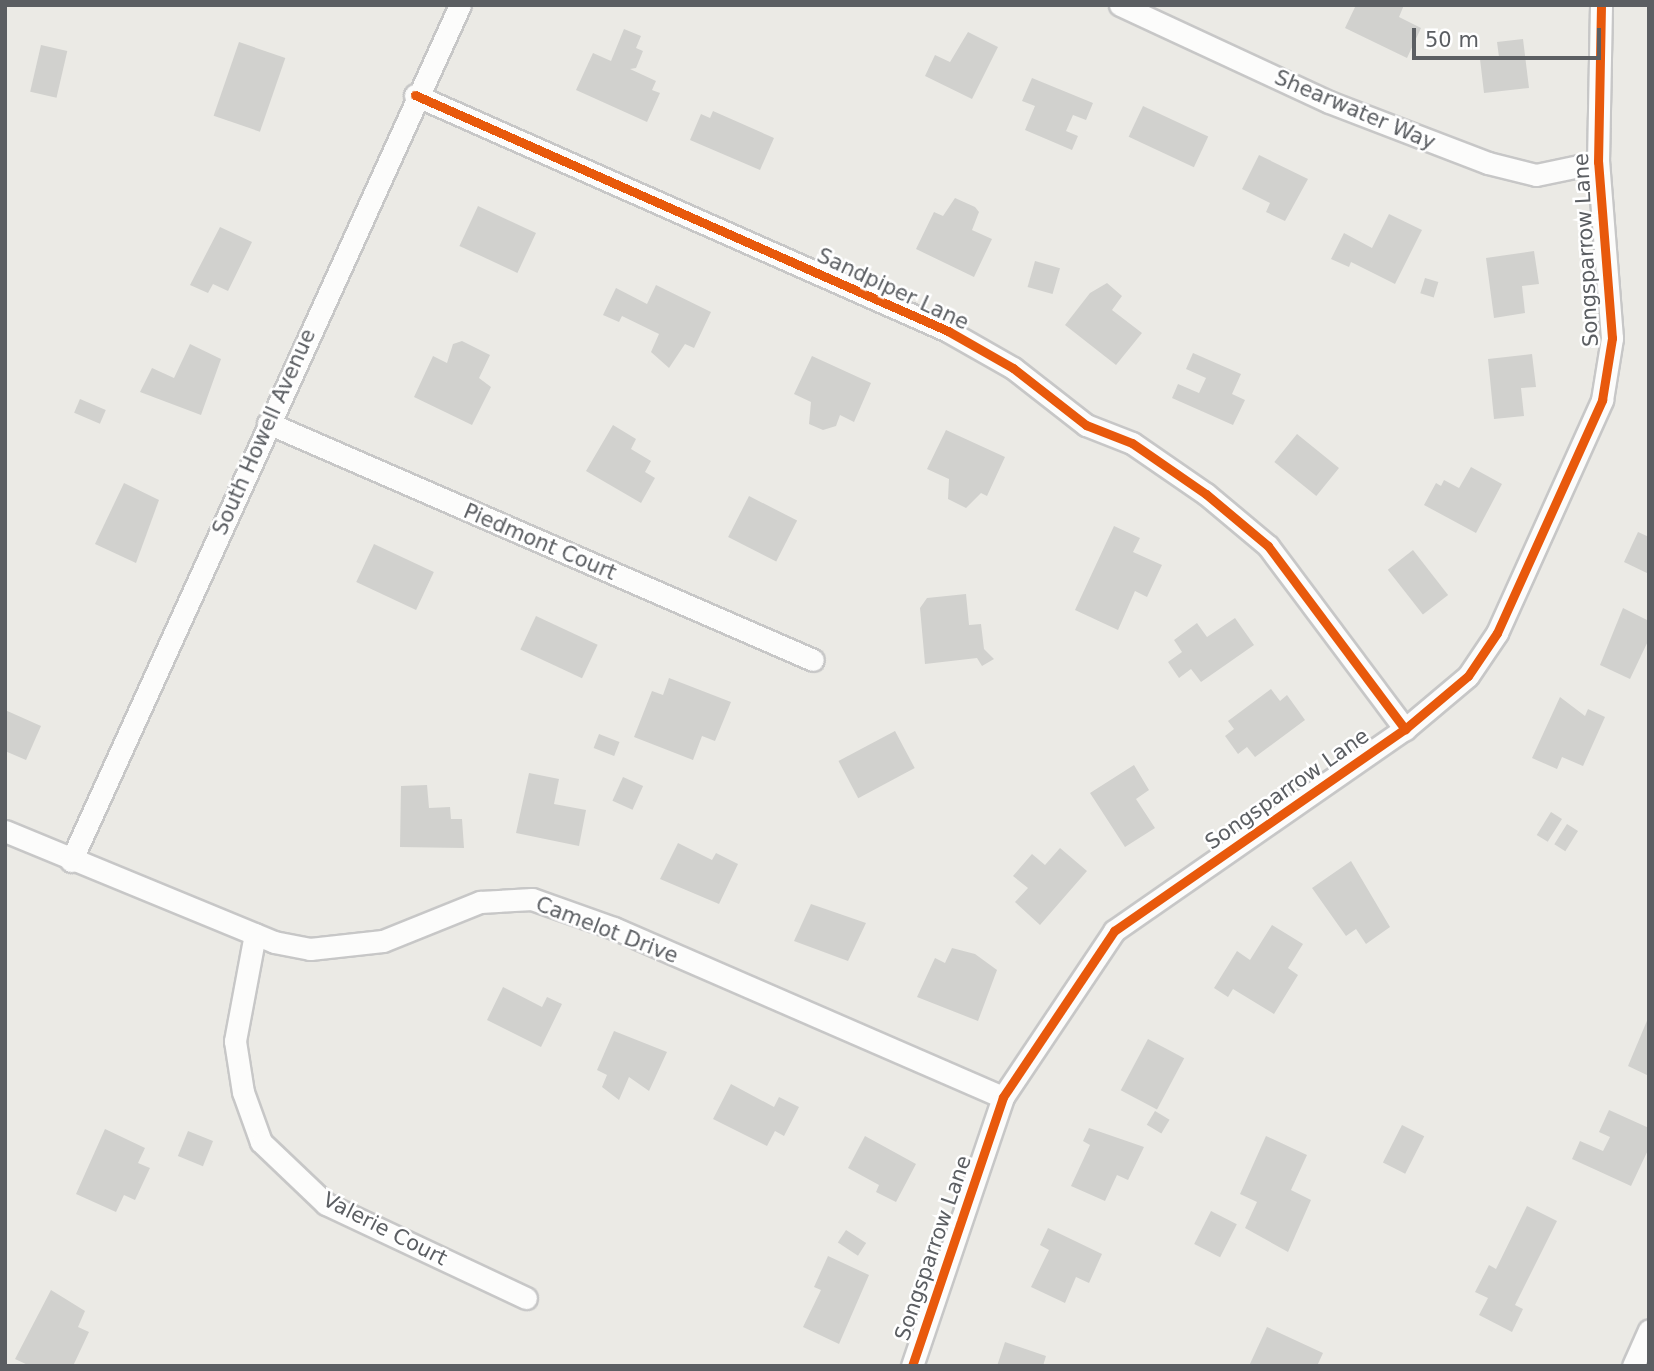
<!DOCTYPE html>
<html>
<head>
<meta charset="utf-8">
<style>
	body { margin:0 }
	#map { position:relative; width:1654px; height:1371px; overflow:hidden; background:#ebeae5; font-family:"DejaVu Sans",sans-serif }
	div>[style] { position:absolute }
	[style*='--x'] { left:calc(var(--x)*1px); top:calc(var(--y)*1px); width:calc(var(--w)*1px); rotate:calc(var(--a)*1deg) }
	.building>* { inset:0; background:#d1d1ce; transform-origin:0 0 }
	.roads { filter:drop-shadow(2px 0 #c7c7c7) drop-shadow(-2px 0 #c7c7c7) drop-shadow(0 2px #c7c7c7) drop-shadow(0 -2px #c7c7c7) }
	.street>* { height:21px; margin:-10.5px; padding:0 10.5px; transform-origin:10.5px; border-radius:10.5px; background:#fcfcfb }
	.cycleway>* { height:9px; margin:-4.5px; padding:0 4.5px; transform-origin:4.5px; border-radius:4.5px; background:#e8590c }
	span { translate:-50% -50%; white-space:nowrap; text-align:center; line-height:1.15; -webkit-text-stroke:5px #fff; paint-order:stroke }
	.street-label { font-size:21px; color:#5b5e62 }
	.frame { position:absolute; inset:0; border:7px solid #5b5e62; pointer-events:none }
	.scale { position:absolute; left:1412px; top:28px; width:189px; height:32px; box-sizing:border-box; border:4px solid #5b5e62; border-top:0; padding-left:9px; font-size:21px; line-height:24px; white-space:nowrap; color:#5b5e62; -webkit-text-stroke:5px #fff; paint-order:stroke }
</style>
</head>
<body>
<div id="map">
	<div class="building">
		<div style="clip-path:polygon(1356px 5px,1404px 5px,1399px 17px,1421px 28px,1407px 58px,1345px 28px)"></div>
		<div style="clip-path:polygon(624px 29px,641px 36px,636px 48px,643px 51px,636px 68px,630px 69px,656px 81px,652px 90px,660px 93px,647px 122px,576px 90px,593px 53px,611px 61px)"></div>
		<div style="clip-path:polygon(968px 32px,998px 47px,972px 99px,925px 76px,935px 55px,950px 62px)"></div>
		<div style="clip-path:polygon(1523px 39px,1529px 88px,1484px 93px,1480px 59px,1499px 57px,1497px 42px)"></div>
		<div style="left:239px;top:42px;width:49px;height:78px;rotate:19deg"></div>
		<div style="left:41px;top:45px;width:27px;height:48px;rotate:13deg"></div>
		<div style="clip-path:polygon(1032px 78px,1093px 103px,1086px 120px,1073px 115px,1066px 131px,1078px 136px,1072px 150px,1025px 130px,1035px 106px,1022px 101px)"></div>
		<div style="left:1143px;top:106px;width:72px;height:34px;rotate:25deg"></div>
		<div style="clip-path:polygon(713px 111px,774px 138px,760px 170px,690px 140px,701px 114px,710px 118px)"></div>
		<div style="clip-path:polygon(1259px 155px,1308px 179px,1285px 221px,1266px 212px,1270px 203px,1242px 189px)"></div>
		<div style="clip-path:polygon(955px 198px,975px 207px,979px 212px,972px 230px,992px 239px,974px 277px,916px 249px,934px 212px,943px 216px)"></div>
		<div style="left:478px;top:206px;width:64px;height:44px;rotate:25deg"></div>
		<div style="clip-path:polygon(1389px 214px,1422px 230px,1395px 284px,1351px 262px,1349px 267px,1331px 259px,1344px 233px,1372px 248px)"></div>
		<div style="clip-path:polygon(220px 227px,252px 242px,228px 291px,213px 284px,208px 293px,190px 285px)"></div>
		<div style="clip-path:polygon(1534px 251px,1539px 284px,1522px 286px,1525px 313px,1494px 318px,1486px 258px)"></div>
		<div style="left:1035px;top:261px;width:26px;height:27px;rotate:16deg"></div>
		<div style="left:1425px;top:278px;width:14px;height:16px;rotate:17deg"></div>
		<div style="clip-path:polygon(1107px 283px,1122px 296px,1112px 310px,1142px 333px,1116px 365px,1065px 325px,1090px 293px)"></div>
		<div style="clip-path:polygon(656px 285px,711px 312px,694px 348px,685px 344px,669px 368px,651px 352px,659px 334px,622px 316px,619px 322px,603px 315px,616px 288px,647px 304px)"></div>
		<div style="clip-path:polygon(462px 341px,490px 355px,479px 378px,491px 387px,472px 425px,414px 397px,433px 356px,447px 363px,453px 344px)"></div>
		<div style="clip-path:polygon(190px 344px,221px 359px,201px 415px,140px 392px,152px 368px,174px 378px)"></div>
		<div style="clip-path:polygon(1193px 353px,1241px 374px,1232px 394px,1245px 400px,1233px 425px,1172px 398px,1178px 384px,1199px 393px,1206px 378px,1186px 369px)"></div>
		<div style="clip-path:polygon(1532px 354px,1536px 387px,1521px 388px,1524px 416px,1494px 419px,1488px 359px)"></div>
		<div style="clip-path:polygon(812px 356px,871px 383px,854px 422px,840px 415px,836px 426px,823px 430px,809px 424px,811px 402px,794px 394px)"></div>
		<div style="left:80px;top:399px;width:28px;height:15px;rotate:23deg"></div>
		<div style="clip-path:polygon(613px 425px,636px 439px,631px 449px,651px 461px,645px 472px,655px 478px,641px 503px,586px 471px)"></div>
		<div style="clip-path:polygon(946px 430px,1005px 457px,987px 496px,981px 493px,966px 508px,948px 499px,949px 479px,927px 469px)"></div>
		<div style="left:1297px;top:434px;width:54px;height:36px;rotate:39deg"></div>
		<div style="clip-path:polygon(1471px 467px,1502px 484px,1476px 533px,1424px 505px,1436px 483px,1441px 486px,1444px 480px,1459px 488px)"></div>
		<div style="clip-path:polygon(124px 483px,159px 500px,136px 563px,95px 544px)"></div>
		<div style="left:749px;top:496px;width:54px;height:46px;rotate:27deg"></div>
		<div style="clip-path:polygon(1114px 526px,1140px 538px,1133px 552px,1162px 565px,1147px 597px,1135px 591px,1118px 630px,1075px 610px)"></div>
		<div style="clip-path:polygon(1638px 532px,1649px 537px,1649px 574px,1624px 562px)"></div>
		<div style="left:374px;top:544px;width:66px;height:42px;rotate:25deg"></div>
		<div style="left:1413px;top:550px;width:57px;height:32px;rotate:52deg"></div>
		<div style="clip-path:polygon(966px 594px,969px 625px,981px 624px,984px 649px,994px 659px,982px 666px,977px 658px,925px 664px,920px 608px,927px 598px)"></div>
		<div style="clip-path:polygon(1623px 608px,1649px 621px,1649px 639px,1630px 679px,1600px 665px)"></div>
		<div style="left:536px;top:616px;width:68px;height:37px;rotate:25deg"></div>
		<div style="clip-path:polygon(1235px 618px,1254px 645px,1201px 682px,1191px 669px,1179px 678px,1168px 662px,1182px 652px,1174px 640px,1197px 623px,1207px 637px)"></div>
		<div style="clip-path:polygon(669px 678px,731px 702px,715px 741px,702px 736px,693px 760px,634px 737px,652px 691px,663px 695px)"></div>
		<div style="clip-path:polygon(1271px 689px,1280px 701px,1287px 695px,1305px 720px,1255px 757px,1247px 747px,1238px 754px,1225px 736px,1234px 729px,1228px 721px)"></div>
		<div style="clip-path:polygon(1560px 697px,1585px 716px,1588px 709px,1605px 717px,1583px 766px,1562px 757px,1557px 769px,1532px 758px)"></div>
		<div style="clip-path:polygon(5px 710px,41px 726px,26px 760px,5px 751px)"></div>
		<div style="left:895px;top:731px;width:42px;height:64px;rotate:62deg"></div>
		<div style="left:599px;top:734px;width:22px;height:15px;rotate:21deg"></div>
		<div style="clip-path:polygon(1134px 765px,1149px 790px,1136px 799px,1155px 828px,1125px 847px,1090px 793px)"></div>
		<div style="clip-path:polygon(529px 773px,559px 779px,554px 804px,586px 810px,579px 846px,516px 833px)"></div>
		<div style="left:623px;top:777px;width:22px;height:26px;rotate:24deg"></div>
		<div style="clip-path:polygon(427px 785px,429px 808px,450px 807px,451px 819px,462px 819px,464px 848px,400px 847px,401px 786px)"></div>
		<div style="left:1551px;top:812px;width:13px;height:27px;rotate:32deg"></div>
		<div style="left:1567px;top:824px;width:13px;height:24px;rotate:32deg"></div>
		<div style="clip-path:polygon(678px 843px,712px 860px,716px 853px,738px 864px,719px 904px,660px 879px)"></div>
		<div style="clip-path:polygon(1060px 848px,1087px 871px,1040px 925px,1015px 902px,1028px 888px,1013px 876px,1032px 854px,1045px 865px)"></div>
		<div style="clip-path:polygon(1351px 861px,1390px 927px,1366px 944px,1356px 929px,1346px 936px,1312px 888px)"></div>
		<div style="clip-path:polygon(811px 904px,866px 923px,848px 961px,794px 941px)"></div>
		<div style="clip-path:polygon(1272px 925px,1303px 944px,1288px 968px,1298px 975px,1274px 1014px,1233px 989px,1228px 997px,1214px 988px,1237px 951px,1250px 960px)"></div>
		<div style="clip-path:polygon(952px 948px,975px 954px,997px 970px,978px 1021px,917px 997px,935px 958px,945px 963px)"></div>
		<div style="clip-path:polygon(503px 987px,542px 1007px,547px 997px,562px 1004px,541px 1047px,487px 1020px)"></div>
		<div style="clip-path:polygon(1649px 1016px,1649px 1076px,1628px 1066px)"></div>
		<div style="clip-path:polygon(614px 1031px,667px 1052px,649px 1091px,629px 1077px,619px 1100px,602px 1087px,607px 1075px,597px 1070px)"></div>
		<div style="left:1148px;top:1039px;width:41px;height:58px;rotate:28deg"></div>
		<div style="clip-path:polygon(731px 1084px,774px 1107px,779px 1097px,799px 1107px,784px 1136px,775px 1131px,767px 1146px,713px 1119px)"></div>
		<div style="clip-path:polygon(1609px 1110px,1649px 1128px,1649px 1148px,1631px 1186px,1572px 1159px,1580px 1141px,1603px 1151px,1610px 1137px,1599px 1132px)"></div>
		<div style="left:1155px;top:1111px;width:17px;height:16px;rotate:31deg"></div>
		<div style="left:1402px;top:1125px;width:25px;height:42px;rotate:27deg"></div>
		<div style="clip-path:polygon(1089px 1128px,1144px 1147px,1128px 1180px,1117px 1175px,1105px 1201px,1071px 1186px,1090px 1145px,1083px 1141px)"></div>
		<div style="clip-path:polygon(105px 1129px,145px 1148px,138px 1163px,150px 1168px,135px 1200px,124px 1195px,116px 1212px,76px 1194px)"></div>
		<div style="left:188px;top:1131px;width:27px;height:27px;rotate:22deg"></div>
		<div style="clip-path:polygon(865px 1136px,916px 1164px,896px 1202px,876px 1192px,879px 1185px,848px 1168px)"></div>
		<div style="clip-path:polygon(1266px 1136px,1307px 1155px,1291px 1190px,1311px 1200px,1288px 1252px,1245px 1228px,1257px 1202px,1240px 1194px)"></div>
		<div style="clip-path:polygon(1527px 1206px,1557px 1221px,1515px 1305px,1523px 1309px,1512px 1332px,1479px 1315px,1488px 1298px,1475px 1292px,1489px 1265px,1496px 1269px)"></div>
		<div style="left:1211px;top:1211px;width:29px;height:37px;rotate:27deg"></div>
		<div style="clip-path:polygon(1048px 1228px,1102px 1254px,1089px 1283px,1076px 1277px,1065px 1303px,1031px 1287px,1049px 1250px,1040px 1245px)"></div>
		<div style="left:846px;top:1230px;width:24px;height:15px;rotate:33deg"></div>
		<div style="clip-path:polygon(828px 1256px,869px 1275px,839px 1344px,803px 1327px,821px 1290px,814px 1287px)"></div>
		<div style="clip-path:polygon(51px 1290px,85px 1311px,78px 1327px,89px 1332px,73px 1366px,30px 1366px,15px 1359px)"></div>
		<div style="clip-path:polygon(1267px 1327px,1323px 1353px,1317px 1366px,1249px 1366px)"></div>
		<div style="clip-path:polygon(1005px 1342px,1046px 1356px,1043px 1366px,997px 1366px)"></div>
	</div>
	<div class="roads">
		<div class="street">
			<div style="--x:1120;--y:5;--w:230;--a:24.9"></div>
			<div style="--x:1329;--y:102;--w:170;--a:21"></div>
			<div style="--x:1488;--y:163;--w:49;--a:14"></div>
			<div style="--x:1536;--y:175;--w:63;--a:-11.8"></div>
			<div style="--x:415;--y:95;--w:583;--a:23.88"></div>
			<div style="--x:948;--y:331;--w:75;--a:29.6"></div>
			<div style="--x:1013;--y:368;--w:93;--a:38"></div>
			<div style="--x:1086;--y:425;--w:49;--a:21.4"></div>
			<div style="--x:1132;--y:443;--w:90;--a:34.6"></div>
			<div style="--x:1206;--y:494;--w:81;--a:40"></div>
			<div style="--x:1268;--y:546;--w:229;--a:53.2"></div>
			<div style="--x:268;--y:423;--w:594;--a:23.5"></div>
			<div style="--x:5;--y:831;--w:291;--a:22.4"></div>
			<div style="--x:274;--y:942;--w:37;--a:11"></div>
			<div style="--x:310;--y:949;--w:73;--a:-6.3"></div>
			<div style="--x:383;--y:941;--w:105;--a:-21.9"></div>
			<div style="--x:480;--y:902;--w:52;--a:-3.3"></div>
			<div style="--x:532;--y:899;--w:87;--a:19.5"></div>
			<div style="--x:614;--y:928;--w:424;--a:23.5"></div>
			<div style="--x:71;--y:861;--w:940;--a:-65.56"></div>
			<div style="--x:255;--y:934;--w:109;--a:100.6"></div>
			<div style="--x:235;--y:1041;--w:52;--a:81.1"></div>
			<div style="--x:243;--y:1092;--w:53;--a:70.2"></div>
			<div style="--x:261;--y:1142;--w:90;--a:43.6"></div>
			<div style="--x:326;--y:1204;--w:221;--a:25.2"></div>
			<div style="--x:912;--y:1366;--w:284;--a:-71.3"></div>
			<div style="--x:1003;--y:1097;--w:200;--a:-56.2"></div>
			<div style="--x:1114;--y:931;--w:354;--a:-34.8"></div>
			<div style="--x:1405;--y:729;--w:82;--a:-40.1"></div>
			<div style="--x:1468;--y:676;--w:52;--a:-56"></div>
			<div style="--x:1497;--y:633;--w:256;--a:-65.7"></div>
			<div style="--x:1602;--y:400;--w:63;--a:-80.8"></div>
			<div style="--x:1612;--y:338;--w:177;--a:-94.5"></div>
			<div style="--x:1598;--y:162;--w:157;--a:-88.9"></div>
			<div style="--x:1633;--y:1366;--w:39;--a:-66"></div>
		</div>
	</div>
	<div class="cycleway">
		<div style="--x:415;--y:95;--w:583;--a:23.88"></div>
		<div style="--x:948;--y:331;--w:75;--a:29.6"></div>
		<div style="--x:1013;--y:368;--w:93;--a:38"></div>
		<div style="--x:1086;--y:425;--w:49;--a:21.4"></div>
		<div style="--x:1132;--y:443;--w:90;--a:34.6"></div>
		<div style="--x:1206;--y:494;--w:81;--a:40"></div>
		<div style="--x:1268;--y:546;--w:229;--a:53.2"></div>
		<div style="--x:912;--y:1366;--w:284;--a:-71.3"></div>
		<div style="--x:1003;--y:1097;--w:200;--a:-56.2"></div>
		<div style="--x:1114;--y:931;--w:354;--a:-34.8"></div>
		<div style="--x:1405;--y:729;--w:82;--a:-40.1"></div>
		<div style="--x:1468;--y:676;--w:52;--a:-56"></div>
		<div style="--x:1497;--y:633;--w:256;--a:-65.7"></div>
		<div style="--x:1602;--y:400;--w:63;--a:-80.8"></div>
		<div style="--x:1612;--y:338;--w:177;--a:-94.5"></div>
		<div style="--x:1598;--y:162;--w:157;--a:-88.9"></div>
	</div>
	<div class="street-label">
		<span style="left:1355px;top:110px;rotate:23deg">Shearwater Way</span>
		<span style="left:1586px;top:250px;rotate:-93deg">Songsparrow Lane</span>
		<span style="left:893px;top:289px;rotate:25deg">Sandpiper Lane</span>
		<span style="left:264px;top:432px;rotate:-66deg">South Howell Avenue</span>
		<span style="left:540px;top:542px;rotate:23deg">Piedmont Court</span>
		<span style="left:1287px;top:789px;rotate:-35deg">Songsparrow Lane</span>
		<span style="left:607px;top:930px;rotate:21deg">Camelot Drive</span>
		<span style="left:385px;top:1229px;rotate:27deg">Valerie Court</span>
		<span style="left:933px;top:1248px;rotate:-71deg">Songsparrow Lane</span>
	</div>
	<div class="frame"></div>
	<div class="scale">50 m</div>
</div>
</body>
</html>
